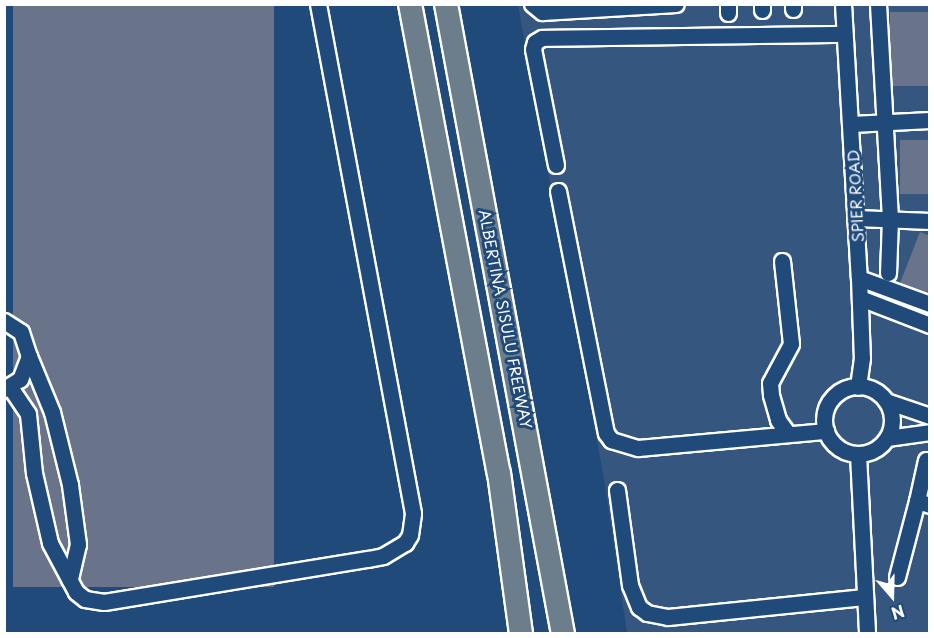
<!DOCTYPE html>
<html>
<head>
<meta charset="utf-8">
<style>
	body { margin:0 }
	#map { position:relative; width:934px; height:638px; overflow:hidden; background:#1f4a7a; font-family:"Playpen Sans",sans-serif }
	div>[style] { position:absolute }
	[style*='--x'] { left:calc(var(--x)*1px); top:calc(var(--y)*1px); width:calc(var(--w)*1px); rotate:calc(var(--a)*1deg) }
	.built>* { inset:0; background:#35567e }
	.building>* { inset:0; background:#697389; transform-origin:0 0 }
	.roads { filter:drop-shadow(2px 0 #fff) drop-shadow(-2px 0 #fff) drop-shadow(0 2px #fff) drop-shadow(0 -2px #fff) }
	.minor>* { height:15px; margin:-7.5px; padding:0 7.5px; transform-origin:7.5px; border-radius:7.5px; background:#1f4a7a }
	.minor>.ring { margin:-7.5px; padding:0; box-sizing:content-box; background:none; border:15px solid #1f4a7a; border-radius:50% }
	.highway>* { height:22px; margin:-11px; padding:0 11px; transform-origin:11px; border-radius:11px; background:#6c7d8b }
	span { translate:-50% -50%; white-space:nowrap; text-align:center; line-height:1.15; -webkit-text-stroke:6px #1f4a7a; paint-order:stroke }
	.street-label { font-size:15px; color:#fff }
	.frame { position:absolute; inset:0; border:6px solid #fff; pointer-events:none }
	.north { position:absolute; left:862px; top:566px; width:60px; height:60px; -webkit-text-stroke:4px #1f4a7a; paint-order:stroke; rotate:160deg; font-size:16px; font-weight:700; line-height:24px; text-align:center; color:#fff }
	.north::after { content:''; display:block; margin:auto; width:21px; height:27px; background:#fff; clip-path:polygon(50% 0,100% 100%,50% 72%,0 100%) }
</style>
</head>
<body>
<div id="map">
	<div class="built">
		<div style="clip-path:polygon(518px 5px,929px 5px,929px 633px,627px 633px,605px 485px)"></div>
	</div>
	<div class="building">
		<div style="left:13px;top:4px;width:261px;height:583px"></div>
		<div style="left:930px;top:12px;width:74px;height:40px;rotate:90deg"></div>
		<div style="left:930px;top:140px;width:54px;height:30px;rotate:90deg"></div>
		<div style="clip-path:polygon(920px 232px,930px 236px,930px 293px,900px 283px)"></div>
	</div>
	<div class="roads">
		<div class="minor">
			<div style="--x:532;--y:4;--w:13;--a:39"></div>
			<div style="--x:542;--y:12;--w:134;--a:-3.4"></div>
			<div style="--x:728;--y:4;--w:9;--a:90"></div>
			<div style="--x:762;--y:4;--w:6;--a:90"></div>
			<div style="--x:793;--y:4;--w:5;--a:90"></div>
			<div style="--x:843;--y:4;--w:274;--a:86.7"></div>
			<div style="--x:859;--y:278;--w:80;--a:87.9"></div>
			<div style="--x:862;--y:358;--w:29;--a:98"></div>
			<div style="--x:878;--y:4;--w:215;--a:86.8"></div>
			<div style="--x:890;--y:219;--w:54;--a:92.1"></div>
			<div style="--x:851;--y:124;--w:79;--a:-2.9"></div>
			<div style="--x:556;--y:165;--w:118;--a:-101.2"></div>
			<div style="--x:533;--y:49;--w:7;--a:-74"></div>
			<div style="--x:535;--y:42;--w:8;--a:-30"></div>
			<div style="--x:542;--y:38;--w:302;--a:-0.8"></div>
			<div style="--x:558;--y:191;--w:247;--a:78.8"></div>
			<div style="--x:606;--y:433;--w:9;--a:54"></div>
			<div style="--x:611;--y:440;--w:28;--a:17"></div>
			<div style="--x:638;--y:448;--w:189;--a:-5.2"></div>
			<div style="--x:856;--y:218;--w:74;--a:2.3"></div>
			<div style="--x:782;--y:261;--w:83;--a:83.8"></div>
			<div style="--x:791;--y:344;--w:44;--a:118.3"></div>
			<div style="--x:770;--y:383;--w:12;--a:85"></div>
			<div style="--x:771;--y:395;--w:26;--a:74"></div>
			<div style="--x:778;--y:420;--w:17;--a:54"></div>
			<div style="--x:859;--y:278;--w:76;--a:20.1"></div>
			<div style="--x:860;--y:298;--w:75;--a:21.1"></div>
			<div style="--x:4;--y:321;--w:20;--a:33"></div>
			<div style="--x:21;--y:332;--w:25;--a:72"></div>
			<div style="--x:29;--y:356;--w:25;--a:111"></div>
			<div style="--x:20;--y:379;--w:19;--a:148"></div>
			<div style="--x:29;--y:356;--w:61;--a:67.7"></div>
			<div style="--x:52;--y:412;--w:75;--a:76.1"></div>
			<div style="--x:70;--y:485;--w:60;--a:82.3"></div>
			<div style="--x:78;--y:544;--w:37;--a:103"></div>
			<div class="ring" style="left:824px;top:386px;width:53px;height:53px"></div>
			<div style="--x:10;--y:387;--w:32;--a:56"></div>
			<div style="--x:28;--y:414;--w:59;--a:84.2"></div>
			<div style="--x:34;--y:473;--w:72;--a:77.1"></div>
			<div style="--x:50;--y:543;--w:55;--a:62"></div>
			<div style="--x:76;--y:592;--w:11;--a:38"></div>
			<div style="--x:85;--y:599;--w:19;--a:9"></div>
			<div style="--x:104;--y:602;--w:267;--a:-9.3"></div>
			<div style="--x:368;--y:559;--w:15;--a:-11"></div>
			<div style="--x:383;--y:556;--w:26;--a:-31"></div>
			<div style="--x:405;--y:543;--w:9;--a:-58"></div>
			<div style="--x:410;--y:535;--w:22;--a:-82"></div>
			<div style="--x:413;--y:513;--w:518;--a:-100.57"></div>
			<div style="--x:886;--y:401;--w:46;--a:18.8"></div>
			<div style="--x:887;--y:438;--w:43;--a:-7.9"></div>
			<div style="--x:858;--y:454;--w:180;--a:87.1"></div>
			<div style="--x:926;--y:460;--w:42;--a:102.4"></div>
			<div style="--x:917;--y:501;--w:14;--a:17"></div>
			<div style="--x:617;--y:490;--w:96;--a:82.2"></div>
			<div style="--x:630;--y:585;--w:24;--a:68"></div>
			<div style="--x:639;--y:607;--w:10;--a:37"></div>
			<div style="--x:647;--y:613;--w:21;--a:11"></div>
			<div style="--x:668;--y:617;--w:197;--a:-5.8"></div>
			<div style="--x:897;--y:577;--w:79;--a:-75.3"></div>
		</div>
		<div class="highway">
			<div style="--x:410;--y:4;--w:477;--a:79.3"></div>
			<div style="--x:499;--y:473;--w:162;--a:82.2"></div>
			<div style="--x:446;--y:4;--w:641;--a:79.48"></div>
		</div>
	</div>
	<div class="street-label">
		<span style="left:855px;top:196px;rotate:-93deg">SPIER ROAD</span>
		<span style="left:506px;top:319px;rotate:79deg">ALBERTINA SISULU FREEWAY</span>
	</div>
	<div class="frame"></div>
	<div class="north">N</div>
</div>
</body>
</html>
